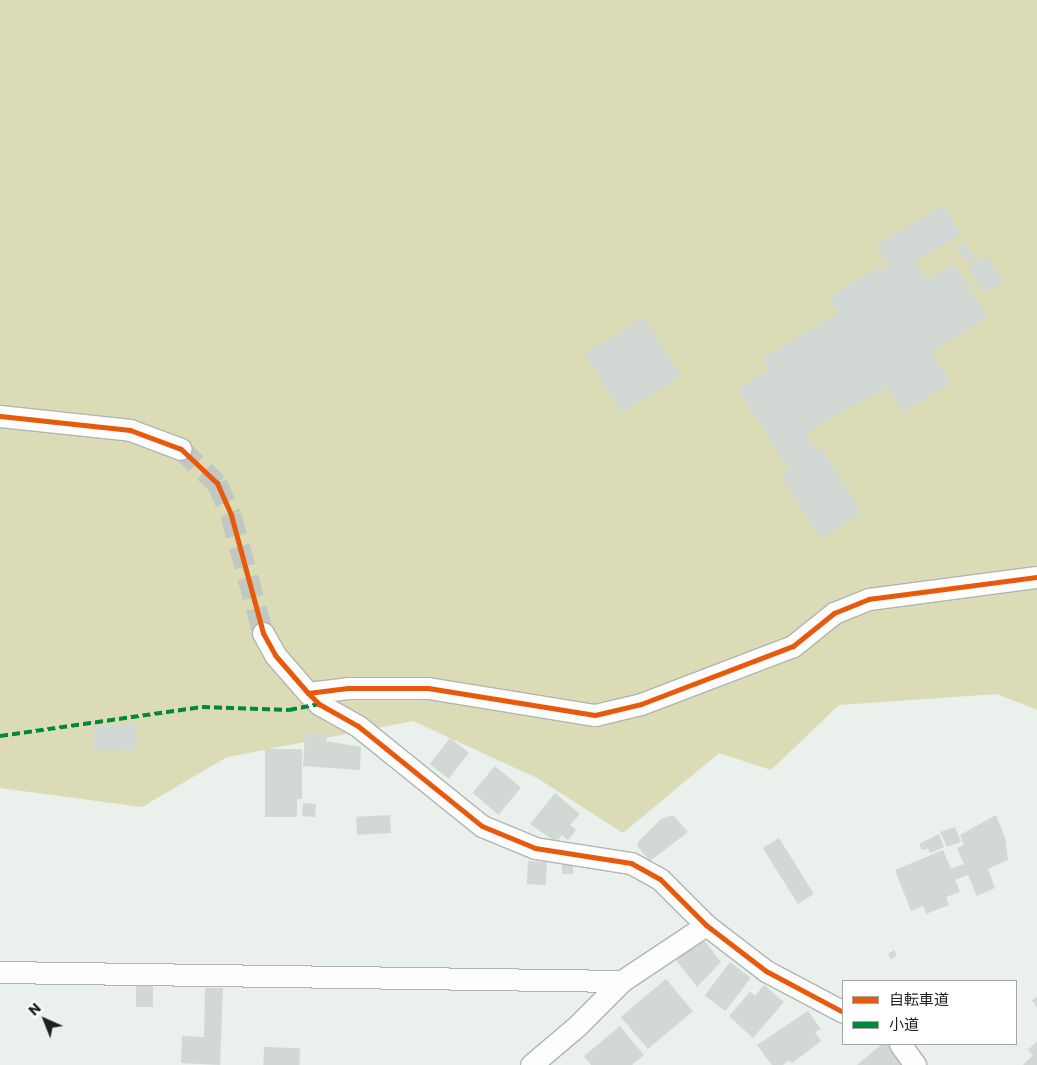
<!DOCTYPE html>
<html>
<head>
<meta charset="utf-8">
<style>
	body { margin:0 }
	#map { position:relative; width:1037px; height:1065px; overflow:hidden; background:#eaf0eb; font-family:Poppins,"Noto Sans JP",sans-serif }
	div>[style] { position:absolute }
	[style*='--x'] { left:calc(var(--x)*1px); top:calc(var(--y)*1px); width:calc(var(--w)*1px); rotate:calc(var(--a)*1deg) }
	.green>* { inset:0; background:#dbdbb5 }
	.building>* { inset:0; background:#d2d8d4; transform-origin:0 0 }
	.street-tunnel>* { height:21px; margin-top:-10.5px; transform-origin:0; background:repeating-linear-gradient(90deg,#c1c7c2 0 21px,transparent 0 32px) }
	.roads { filter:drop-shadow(1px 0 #b0b5b1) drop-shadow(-1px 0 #b0b5b1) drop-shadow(0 1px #b0b5b1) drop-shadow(0 -1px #b0b5b1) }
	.street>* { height:21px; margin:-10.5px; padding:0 10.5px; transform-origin:10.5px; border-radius:10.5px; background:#fcfdfc }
	.quiet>* { height:4px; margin-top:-2px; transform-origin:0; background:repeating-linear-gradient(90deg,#00873e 0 8px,transparent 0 12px) }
	.cycleway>* { height:5px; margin:-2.5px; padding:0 2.5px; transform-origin:2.5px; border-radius:2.5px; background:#e8590c }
	span { translate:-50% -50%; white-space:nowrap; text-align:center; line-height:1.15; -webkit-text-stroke:5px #fff; paint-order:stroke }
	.legend { position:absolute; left:842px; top:980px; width:175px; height:65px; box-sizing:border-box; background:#fff; border:1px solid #a5a7a5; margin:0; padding:6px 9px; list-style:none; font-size:15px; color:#1e221f }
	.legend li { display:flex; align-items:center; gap:10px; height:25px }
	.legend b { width:25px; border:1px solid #a5a7a5 }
	.north { position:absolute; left:20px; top:995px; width:50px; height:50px; -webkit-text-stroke:4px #fff; paint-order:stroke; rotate:316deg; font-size:14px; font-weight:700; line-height:20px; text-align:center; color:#1e221f }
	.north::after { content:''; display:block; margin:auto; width:18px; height:22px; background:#1e221f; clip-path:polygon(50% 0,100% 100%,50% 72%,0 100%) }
</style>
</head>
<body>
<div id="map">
	<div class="green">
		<div style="clip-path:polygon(0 0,1037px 0,1037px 710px,997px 694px,839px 705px,771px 770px,719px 753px,623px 833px,537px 778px,413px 721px,227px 757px,142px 807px,0 788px)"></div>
	</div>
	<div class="building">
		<div style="clip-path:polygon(943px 205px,961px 234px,915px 262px,927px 281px,954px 263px,988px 317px,932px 352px,951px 383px,903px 413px,887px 387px,806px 433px,818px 452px,822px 449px,862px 513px,821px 539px,780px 475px,789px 470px,738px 389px,769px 369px,762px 359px,838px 312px,829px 298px,879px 266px,882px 271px,889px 266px,876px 245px)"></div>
		<div style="left:965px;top:242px;width:19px;height:11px;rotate:55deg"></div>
		<div style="left:987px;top:256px;width:31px;height:22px;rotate:58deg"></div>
		<div style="left:644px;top:317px;width:70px;height:70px;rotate:58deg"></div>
		<div style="left:136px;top:724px;width:25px;height:43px;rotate:88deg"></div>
		<div style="clip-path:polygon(305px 733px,327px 734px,326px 741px,361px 747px,360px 770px,303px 766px)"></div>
		<div style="left:450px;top:738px;width:24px;height:33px;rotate:38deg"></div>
		<div style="clip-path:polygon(265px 749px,302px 749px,302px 799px,297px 799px,297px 817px,265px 817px)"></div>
		<div style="left:495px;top:766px;width:34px;height:35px;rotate:40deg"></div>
		<div style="clip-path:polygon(555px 793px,580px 814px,570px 825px,576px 830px,568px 840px,562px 835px,556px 842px,530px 824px)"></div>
		<div style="left:303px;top:803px;width:13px;height:13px;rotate:4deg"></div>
		<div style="left:390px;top:815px;width:18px;height:34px;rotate:87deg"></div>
		<div style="clip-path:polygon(673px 815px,688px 832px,650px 861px,637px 846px,638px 842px,661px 819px)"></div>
		<div style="clip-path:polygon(996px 815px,1005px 837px,1008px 860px,988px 869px,995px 888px,977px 896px,968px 875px,955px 880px,960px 892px,946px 897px,949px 905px,926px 914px,923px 906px,911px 911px,895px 870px,943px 850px,951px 869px,964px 864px,957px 848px,964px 845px,960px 835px)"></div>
		<div style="clip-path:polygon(955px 827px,961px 842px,947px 847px,940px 832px)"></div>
		<div style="clip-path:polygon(939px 834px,944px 847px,930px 853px,928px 848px,922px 850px,919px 844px)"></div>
		<div style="left:779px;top:838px;width:66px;height:19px;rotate:58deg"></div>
		<div style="left:528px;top:861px;width:19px;height:23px;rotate:3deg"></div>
		<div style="left:562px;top:864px;width:11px;height:10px"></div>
		<div style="clip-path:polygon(703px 939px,721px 962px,697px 987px,676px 960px)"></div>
		<div style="clip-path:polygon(894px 950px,897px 956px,891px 959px,888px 954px)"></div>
		<div style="left:730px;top:962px;width:26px;height:42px;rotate:37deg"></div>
		<div style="left:666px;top:979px;width:42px;height:59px;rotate:50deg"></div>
		<div style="clip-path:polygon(764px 985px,784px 1002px,753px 1038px,729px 1016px,750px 992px,755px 996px)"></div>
		<div style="left:136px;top:986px;width:17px;height:21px"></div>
		<div style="clip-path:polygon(205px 988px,223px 988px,220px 1065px,181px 1063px,182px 1036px,204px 1037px)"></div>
		<div style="clip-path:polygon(1037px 997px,1037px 1008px,1032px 1000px)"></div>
		<div style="clip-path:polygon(808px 1011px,821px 1029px,815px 1032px,821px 1041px,792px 1063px,789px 1060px,783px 1065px,772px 1065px,757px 1045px)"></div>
		<div style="clip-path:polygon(620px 1026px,644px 1055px,632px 1065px,591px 1065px,584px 1056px)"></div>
		<div style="clip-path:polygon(1037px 1041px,1037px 1065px,1023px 1065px,1033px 1055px,1028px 1050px)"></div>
		<div style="clip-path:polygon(882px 1044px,887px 1044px,903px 1065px,857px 1065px)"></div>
		<div style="left:264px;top:1047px;width:36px;height:18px;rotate:2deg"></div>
	</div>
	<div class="street-tunnel">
		<div style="--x:181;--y:449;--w:50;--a:43.4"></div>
		<div style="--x:217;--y:483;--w:35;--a:66"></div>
		<div style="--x:231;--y:515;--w:122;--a:74.8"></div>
	</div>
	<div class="roads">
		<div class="street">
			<div style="--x:0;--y:416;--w:131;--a:6.1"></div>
			<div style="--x:130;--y:430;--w:54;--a:20.4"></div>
			<div style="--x:263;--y:633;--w:25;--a:61"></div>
			<div style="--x:275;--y:655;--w:50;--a:49"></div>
			<div style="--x:308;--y:693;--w:40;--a:-7.1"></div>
			<div style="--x:348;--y:688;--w:80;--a:0"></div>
			<div style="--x:428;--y:688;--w:169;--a:9.2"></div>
			<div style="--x:595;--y:715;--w:47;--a:-13.4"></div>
			<div style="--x:641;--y:704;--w:163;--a:-20.9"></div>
			<div style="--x:793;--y:646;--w:53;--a:-38.8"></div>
			<div style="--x:834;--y:613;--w:38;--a:-22"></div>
			<div style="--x:869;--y:599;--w:169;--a:-7.5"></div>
			<div style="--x:308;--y:693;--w:16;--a:45"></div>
			<div style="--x:319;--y:704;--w:45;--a:29.4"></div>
			<div style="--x:358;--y:726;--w:159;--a:38.9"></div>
			<div style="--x:482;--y:826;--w:57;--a:22.5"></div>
			<div style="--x:535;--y:848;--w:97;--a:8.9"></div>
			<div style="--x:631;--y:863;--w:33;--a:29"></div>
			<div style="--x:660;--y:879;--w:65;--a:45"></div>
			<div style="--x:706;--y:925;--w:76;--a:37.5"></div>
			<div style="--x:766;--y:971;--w:87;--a:28"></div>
			<div style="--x:0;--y:972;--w:622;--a:0.83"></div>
			<div style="--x:900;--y:1044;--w:26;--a:54"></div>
			<div style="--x:531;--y:1065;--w:60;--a:-40.3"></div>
			<div style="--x:577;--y:1026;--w:64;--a:-45"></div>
			<div style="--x:622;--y:981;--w:101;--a:-33.7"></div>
		</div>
	</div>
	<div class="quiet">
		<div style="--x:0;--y:736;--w:204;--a:-8.2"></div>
		<div style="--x:202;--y:707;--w:87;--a:2"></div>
		<div style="--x:289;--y:710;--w:31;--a:-11"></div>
	</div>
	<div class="cycleway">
		<div style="--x:0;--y:416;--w:131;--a:6.1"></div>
		<div style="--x:130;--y:430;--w:54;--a:20.4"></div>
		<div style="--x:181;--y:449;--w:50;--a:43.4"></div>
		<div style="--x:217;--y:483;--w:35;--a:66"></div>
		<div style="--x:231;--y:515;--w:122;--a:74.8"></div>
		<div style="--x:263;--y:633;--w:25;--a:61"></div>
		<div style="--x:275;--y:655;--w:50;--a:49"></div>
		<div style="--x:308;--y:693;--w:40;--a:-7.1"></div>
		<div style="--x:348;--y:688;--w:80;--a:0"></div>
		<div style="--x:428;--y:688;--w:169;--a:9.2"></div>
		<div style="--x:595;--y:715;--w:47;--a:-13.4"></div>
		<div style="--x:641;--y:704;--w:163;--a:-20.9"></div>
		<div style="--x:793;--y:646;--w:53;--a:-38.8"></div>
		<div style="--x:834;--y:613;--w:38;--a:-22"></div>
		<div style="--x:869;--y:599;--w:169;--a:-7.5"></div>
		<div style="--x:308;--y:693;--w:16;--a:45"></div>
		<div style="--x:319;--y:704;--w:45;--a:29.4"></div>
		<div style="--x:358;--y:726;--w:159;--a:38.9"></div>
		<div style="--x:482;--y:826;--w:57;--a:22.5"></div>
		<div style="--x:535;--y:848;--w:97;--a:8.9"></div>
		<div style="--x:631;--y:863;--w:33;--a:29"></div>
		<div style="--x:660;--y:879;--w:65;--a:45"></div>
		<div style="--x:706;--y:925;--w:76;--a:37.5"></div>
		<div style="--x:766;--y:971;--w:87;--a:28"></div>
	</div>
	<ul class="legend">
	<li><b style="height:6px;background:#e8590c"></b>自転車道</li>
	<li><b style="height:6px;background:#00873e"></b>小道</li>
	</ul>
	<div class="north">N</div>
</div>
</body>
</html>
